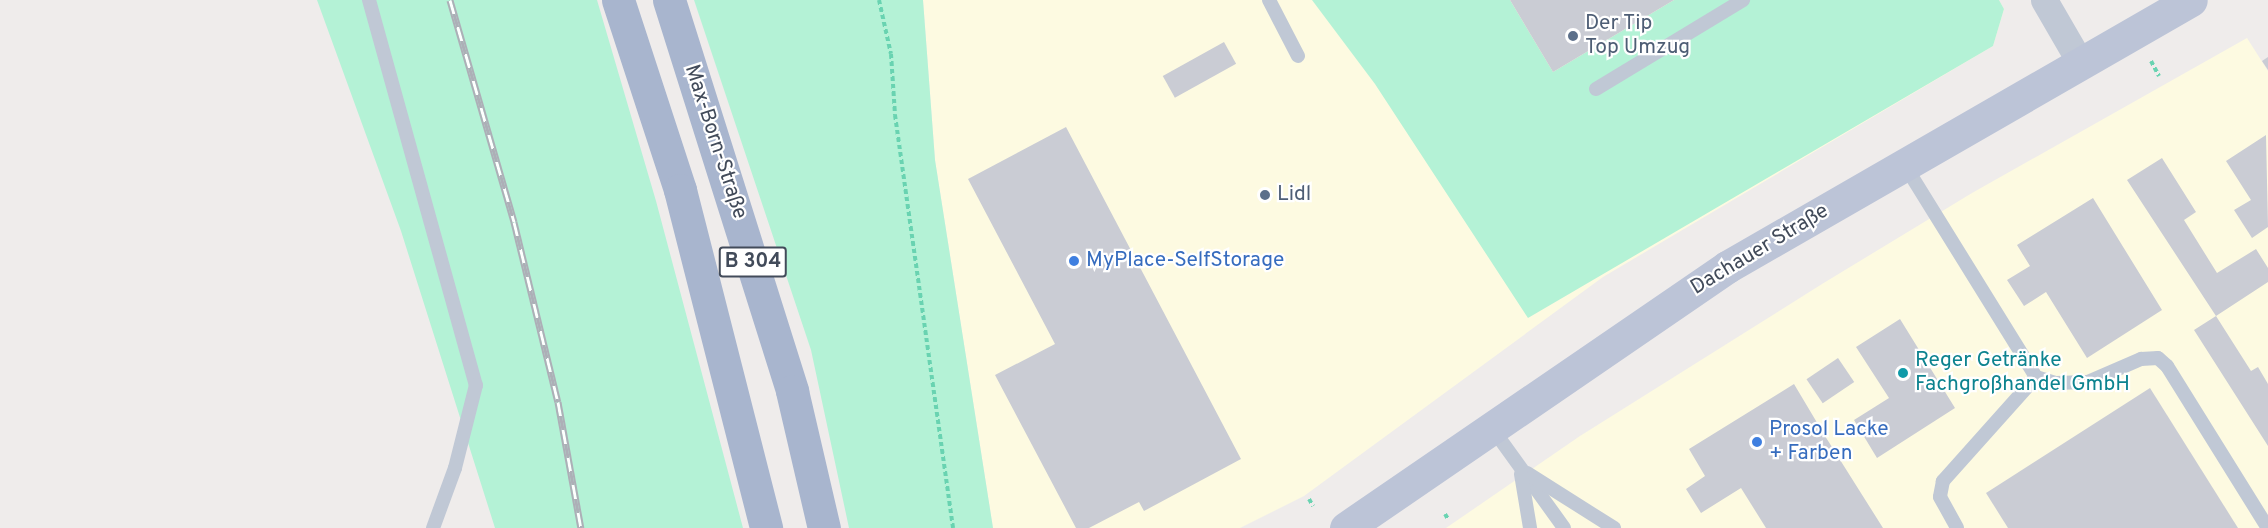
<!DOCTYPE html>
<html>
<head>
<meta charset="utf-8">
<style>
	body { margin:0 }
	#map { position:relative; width:2268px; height:528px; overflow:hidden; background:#efeceb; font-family:Overpass,sans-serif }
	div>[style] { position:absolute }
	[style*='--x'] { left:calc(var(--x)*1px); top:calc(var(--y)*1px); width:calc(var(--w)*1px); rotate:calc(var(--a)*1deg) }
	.commercial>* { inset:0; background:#fdfae1 }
	.green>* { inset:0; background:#b4f2d6 }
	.building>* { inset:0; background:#caccd4; transform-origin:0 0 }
	.path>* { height:4px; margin-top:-2px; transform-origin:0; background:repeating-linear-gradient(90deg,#69d3b1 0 4.5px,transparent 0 7.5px) }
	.lane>* { height:14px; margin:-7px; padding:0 7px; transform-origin:7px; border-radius:7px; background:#c0c8d5 }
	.street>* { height:27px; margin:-13.5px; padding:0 13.5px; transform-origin:13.5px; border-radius:13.5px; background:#c0c8d5 }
	.secondary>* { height:33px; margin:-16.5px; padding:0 16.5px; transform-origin:16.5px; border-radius:16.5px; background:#bcc4d7 }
	.primary>* { height:33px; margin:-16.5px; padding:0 16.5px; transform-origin:16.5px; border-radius:16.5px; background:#a8b5ce }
	.rail>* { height:7px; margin-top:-3.5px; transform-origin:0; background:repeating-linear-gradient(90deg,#fff 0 14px,#adafb7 0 28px); box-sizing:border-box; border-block:2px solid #adafb7 }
	.dots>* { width:16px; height:16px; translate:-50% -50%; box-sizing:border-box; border:3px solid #fff; border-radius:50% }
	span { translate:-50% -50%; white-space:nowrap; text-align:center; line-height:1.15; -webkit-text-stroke:4.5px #fff; paint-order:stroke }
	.shield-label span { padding:2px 4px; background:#fff; border:2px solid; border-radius:4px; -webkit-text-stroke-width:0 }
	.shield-label { font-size:20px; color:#424b5a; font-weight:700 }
	.service-label { font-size:21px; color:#4e5e75 }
	.left { translate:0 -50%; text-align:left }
	.street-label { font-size:21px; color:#424b5a }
	.shop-label { font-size:21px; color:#366cbe }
	.culture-label { font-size:21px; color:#0d838f }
</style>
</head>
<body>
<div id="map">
	<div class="commercial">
		<div style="clip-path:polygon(923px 0,1999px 0,2004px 9px,1993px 46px,1603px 277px,1304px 496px,1240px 528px,993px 528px,935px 160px)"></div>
		<div style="clip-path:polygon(2247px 38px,2268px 71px,2268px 528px,1446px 528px,1580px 436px,1822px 284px,1972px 193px)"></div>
	</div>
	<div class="green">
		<div style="clip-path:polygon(317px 0,597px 0,656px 201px,743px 528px,495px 528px,401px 231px)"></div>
		<div style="clip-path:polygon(694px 0,923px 0,935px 160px,993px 528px,849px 528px,811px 350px)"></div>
		<div style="clip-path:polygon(1312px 0,1510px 0,1553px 72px,1674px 0,1999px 0,2004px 9px,1993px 46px,1528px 318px,1375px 84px)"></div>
	</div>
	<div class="building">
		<div style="clip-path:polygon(1510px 0,1674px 0,1553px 72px)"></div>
		<div style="left:1224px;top:42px;width:25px;height:70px;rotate:61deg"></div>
		<div style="clip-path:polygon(2268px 57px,2268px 70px,2262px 61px)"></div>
		<div style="clip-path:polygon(1066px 127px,1241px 459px,1144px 511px,1139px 502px,1089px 528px,1076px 528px,995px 375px,1055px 344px,968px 179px)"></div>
		<div style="clip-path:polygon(2266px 135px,2268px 227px,2252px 238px,2234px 210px,2251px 200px,2226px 161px)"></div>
		<div style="clip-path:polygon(2162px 158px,2196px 212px,2184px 220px,2217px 273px,2256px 249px,2268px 268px,2268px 282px,2216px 316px,2127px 180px)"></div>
		<div style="clip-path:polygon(2093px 198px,2162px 310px,2087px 358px,2046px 292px,2024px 306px,2007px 280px,2030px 266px,2017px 245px)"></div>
		<div style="clip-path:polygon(2216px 316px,2251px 371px,2258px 367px,2268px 384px,2268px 446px,2194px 330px)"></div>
		<div style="clip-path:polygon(1900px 319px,1955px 408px,1877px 458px,1854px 420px,1889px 398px,1856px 347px)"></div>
		<div style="left:1838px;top:358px;width:29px;height:38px;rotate:56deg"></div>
		<div style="clip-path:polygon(1794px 384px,1825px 436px,1883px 528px,1766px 528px,1741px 488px,1701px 513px,1686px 489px,1705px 476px,1689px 449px)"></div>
		<div style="clip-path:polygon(2150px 388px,2238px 528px,2008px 528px,1986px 493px)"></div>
	</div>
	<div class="path">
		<div style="--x:879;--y:0;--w:55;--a:77.5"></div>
		<div style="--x:891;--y:54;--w:61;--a:86.2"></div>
		<div style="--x:895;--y:115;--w:417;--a:82"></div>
		<div style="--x:2151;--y:61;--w:17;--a:62"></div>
		<div style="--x:1309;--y:499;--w:8;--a:60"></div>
		<div style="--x:1445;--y:514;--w:6;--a:59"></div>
	</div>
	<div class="lane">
		<div style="--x:369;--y:0;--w:400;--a:74.5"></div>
		<div style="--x:476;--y:385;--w:86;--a:104.2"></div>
		<div style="--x:455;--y:468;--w:64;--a:110.1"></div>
		<div style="--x:1269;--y:0;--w:63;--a:62.6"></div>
		<div style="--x:1596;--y:89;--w:172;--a:-31.2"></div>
		<div style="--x:1904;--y:164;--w:251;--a:58.2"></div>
		<div style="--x:2036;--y:377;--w:140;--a:131.8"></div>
		<div style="--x:1943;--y:481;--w:16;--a:101"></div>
		<div style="--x:1940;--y:497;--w:35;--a:61"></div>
		<div style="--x:2036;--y:377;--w:21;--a:17"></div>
		<div style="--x:2056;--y:383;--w:32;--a:-2"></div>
		<div style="--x:2088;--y:382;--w:58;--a:-23.5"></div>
		<div style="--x:2141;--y:359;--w:17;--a:-3"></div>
		<div style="--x:2158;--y:358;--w:12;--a:42"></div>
		<div style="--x:2167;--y:366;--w:191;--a:58.1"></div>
		<div style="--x:1492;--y:428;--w:123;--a:54.2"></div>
		<div style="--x:1527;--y:473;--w:103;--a:32.3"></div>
		<div style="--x:1521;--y:474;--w:55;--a:80.5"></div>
	</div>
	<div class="street">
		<div style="--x:2044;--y:0;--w:72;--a:59.9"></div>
	</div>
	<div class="secondary">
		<div style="--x:1346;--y:528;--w:462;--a:-34.4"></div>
		<div style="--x:1727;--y:267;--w:535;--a:-29.92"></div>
	</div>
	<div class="primary">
		<div style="--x:618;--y:0;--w:200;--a:71.9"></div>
		<div style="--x:680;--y:190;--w:349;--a:75.7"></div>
		<div style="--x:669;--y:0;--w:410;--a:72.5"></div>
		<div style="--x:792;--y:391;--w:141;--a:76.9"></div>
	</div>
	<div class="rail">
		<div style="--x:450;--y:0;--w:231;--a:73.9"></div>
		<div style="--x:514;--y:222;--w:185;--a:76.3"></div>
		<div style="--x:558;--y:402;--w:128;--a:79.7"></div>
	</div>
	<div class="dots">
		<div style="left:1573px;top:36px;background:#5c6f8a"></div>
		<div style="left:1265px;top:195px;background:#5c6f8a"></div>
		<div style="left:1074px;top:261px;background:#3f7fe0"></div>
		<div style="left:1903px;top:373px;background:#0f9aa8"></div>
		<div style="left:1757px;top:442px;background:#3f7fe0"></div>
	</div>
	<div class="shield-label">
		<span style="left:753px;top:262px">B 304</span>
	</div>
	<div class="service-label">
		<span class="left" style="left:1585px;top:36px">Der Tip<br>Top Umzug</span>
		<span class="left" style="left:1277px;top:195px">Lidl</span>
	</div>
	<div class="street-label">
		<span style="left:715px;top:142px;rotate:72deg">Max-Born-Straße</span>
		<span style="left:1760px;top:250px;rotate:-31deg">Dachauer Straße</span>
	</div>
	<div class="shop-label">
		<span class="left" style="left:1086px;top:261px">MyPlace-SelfStorage</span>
		<span class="left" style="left:1769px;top:442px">Prosol Lacke<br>+ Farben</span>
	</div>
	<div class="culture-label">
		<span class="left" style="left:1915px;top:373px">Reger Getränke<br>Fachgroßhandel GmbH</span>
	</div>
</div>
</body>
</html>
